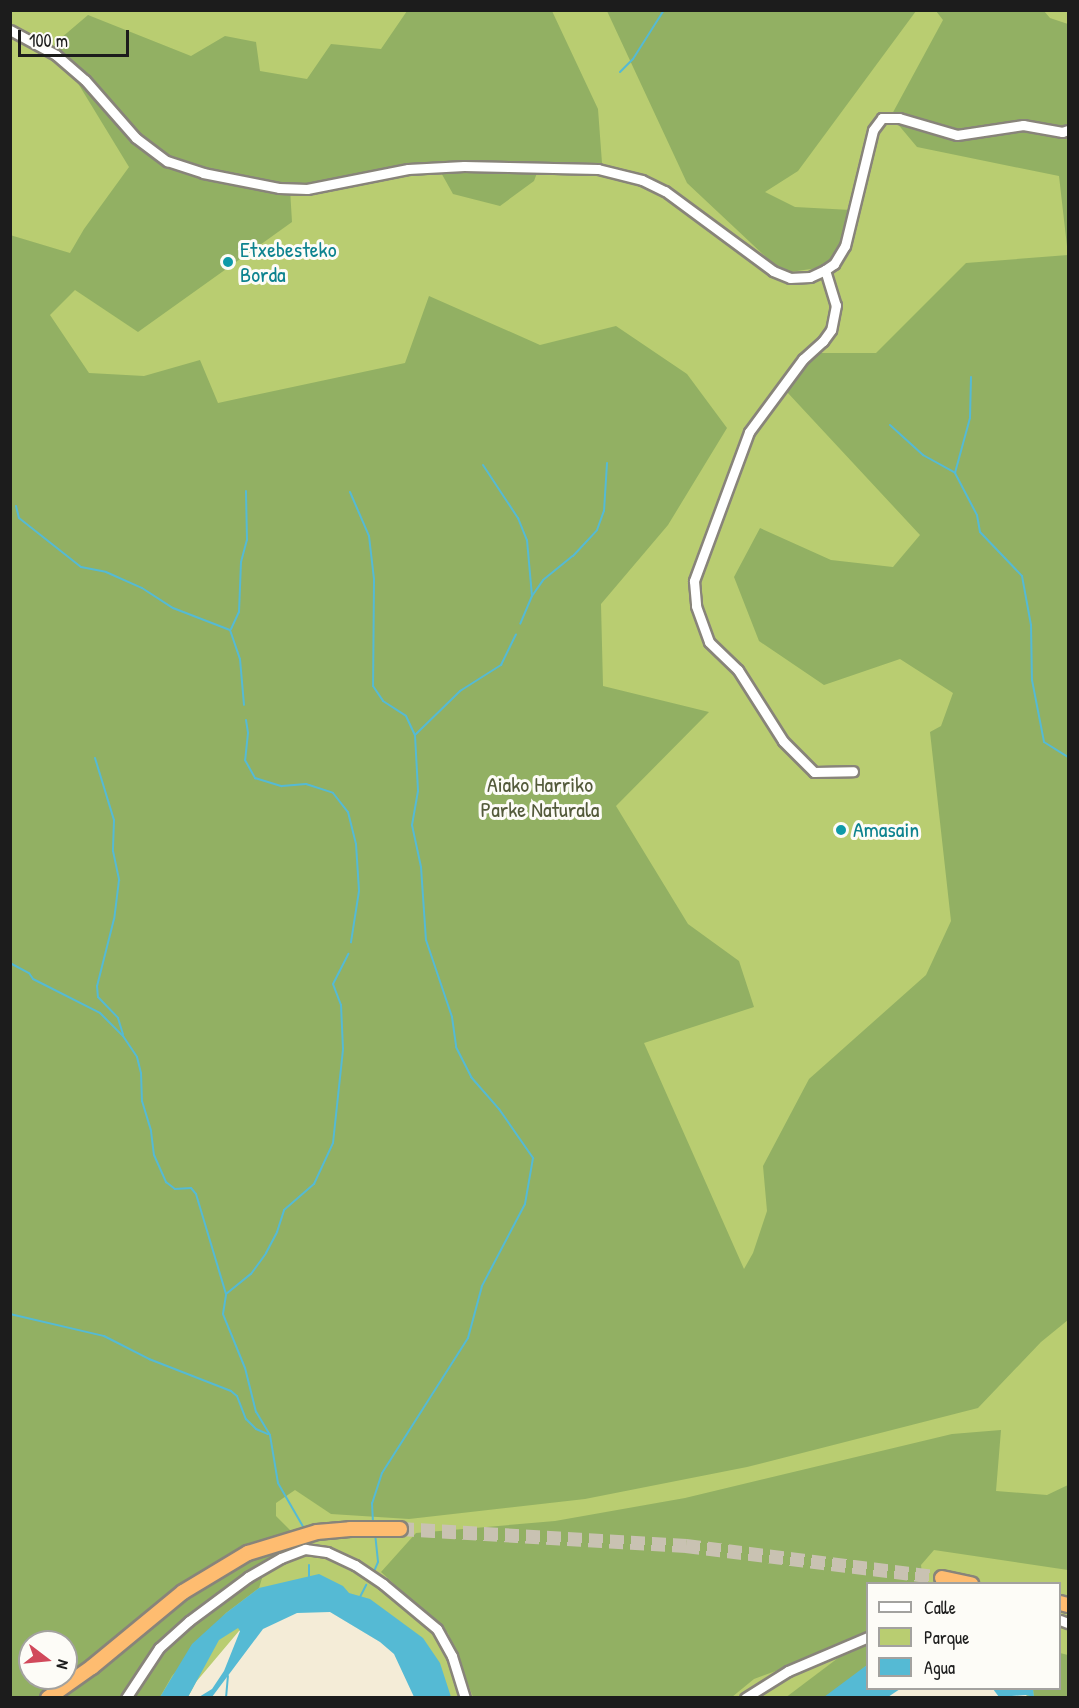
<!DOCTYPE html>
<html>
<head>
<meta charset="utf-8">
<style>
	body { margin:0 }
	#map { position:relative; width:1079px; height:1708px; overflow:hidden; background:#f4ecd7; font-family:"Patrick Hand",sans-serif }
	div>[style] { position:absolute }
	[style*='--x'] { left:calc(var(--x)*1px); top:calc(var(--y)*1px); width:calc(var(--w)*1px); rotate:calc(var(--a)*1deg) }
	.green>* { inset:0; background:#b9cd71 }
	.forest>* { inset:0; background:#92b063 }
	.water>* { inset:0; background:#55bad4 }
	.stream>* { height:2px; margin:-1px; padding:0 1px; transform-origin:1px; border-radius:1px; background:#55bad4 }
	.highway-tunnel>* { height:14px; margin-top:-7px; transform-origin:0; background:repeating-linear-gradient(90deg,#c9c2b2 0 14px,transparent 0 21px) }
	.roads { filter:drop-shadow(2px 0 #88847a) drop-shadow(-2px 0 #88847a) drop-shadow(0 2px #88847a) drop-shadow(0 -2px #88847a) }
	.minor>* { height:9px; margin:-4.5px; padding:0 4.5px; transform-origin:4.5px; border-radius:4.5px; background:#fff }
	.highway>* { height:14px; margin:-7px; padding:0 7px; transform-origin:7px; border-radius:7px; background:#febc70 }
	.dots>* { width:16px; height:16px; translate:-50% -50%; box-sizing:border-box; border:3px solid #fdfcf7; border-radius:50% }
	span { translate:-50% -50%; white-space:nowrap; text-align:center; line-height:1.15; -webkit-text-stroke:6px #fdfcf7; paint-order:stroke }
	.culture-label { font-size:22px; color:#0d838f }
	.left { translate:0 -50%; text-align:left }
	.park-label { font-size:22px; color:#535a3a }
	.frame { position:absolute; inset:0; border:12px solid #1c1c1c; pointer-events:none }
	.legend { position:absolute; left:866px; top:1582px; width:195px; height:108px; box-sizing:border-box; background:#fdfcf7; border:2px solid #a3a29f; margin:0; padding:8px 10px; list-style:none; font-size:18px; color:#1c1c1c }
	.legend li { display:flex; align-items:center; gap:12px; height:30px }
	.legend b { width:30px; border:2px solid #a3a29f }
	.north { position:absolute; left:18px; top:1630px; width:60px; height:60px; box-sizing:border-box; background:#fdfcf7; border:2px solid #a3a29f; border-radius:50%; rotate:106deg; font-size:16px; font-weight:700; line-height:24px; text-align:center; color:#1c1c1c }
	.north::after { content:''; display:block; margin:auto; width:21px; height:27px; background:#d1495b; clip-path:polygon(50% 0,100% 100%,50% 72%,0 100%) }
	.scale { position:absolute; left:18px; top:30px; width:111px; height:27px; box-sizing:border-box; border:3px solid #1c1c1c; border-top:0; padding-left:8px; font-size:18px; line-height:21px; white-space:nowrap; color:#1c1c1c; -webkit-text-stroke:4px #fdfcf7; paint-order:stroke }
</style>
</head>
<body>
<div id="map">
	<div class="green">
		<div style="clip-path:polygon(evenodd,11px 11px,1068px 11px,1068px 1697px,1028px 1697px,1020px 1689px,1060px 1688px,1060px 1584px,868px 1584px,868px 1688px,854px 1697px,429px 1697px,419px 1671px,344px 1608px,278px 1606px,239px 1631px,196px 1682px,188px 1697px,11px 1698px,11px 11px,30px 1642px,66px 1642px,66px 1678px,30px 1678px,30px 1642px)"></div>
	</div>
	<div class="forest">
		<div style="clip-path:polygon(evenodd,407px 11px,552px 11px,598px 109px,602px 163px,541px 162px,534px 181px,500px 206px,453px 194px,439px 169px,290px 189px,292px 222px,138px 332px,75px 290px,50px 315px,89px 373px,144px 376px,200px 360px,218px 403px,405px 363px,429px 296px,540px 345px,616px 326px,687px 374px,727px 428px,668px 525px,601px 604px,603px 686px,709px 712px,616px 806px,688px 924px,739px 961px,754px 1007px,644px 1043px,744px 1269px,753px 1253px,767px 1211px,763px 1166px,809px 1079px,926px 975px,951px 921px,930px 732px,941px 726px,953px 693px,900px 659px,824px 685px,759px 641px,734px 577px,760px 528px,831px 560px,893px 567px,920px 535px,787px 392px,815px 353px,876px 353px,966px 263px,1068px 255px,1059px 176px,917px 147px,891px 116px,943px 20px,936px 11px,1044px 11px,1050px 18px,1068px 24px,1068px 1320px,1041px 1342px,978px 1408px,747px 1467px,585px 1499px,409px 1519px,331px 1514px,295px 1490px,276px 1503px,276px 1516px,295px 1535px,290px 1548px,267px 1562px,259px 1588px,226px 1613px,172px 1676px,160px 1697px,11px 1697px,10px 235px,70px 253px,84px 229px,129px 167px,54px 44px,88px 15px,191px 56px,225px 36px,256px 42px,260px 71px,307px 79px,331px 44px,381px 49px,407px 11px,30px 1642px,66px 1642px,66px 1678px,30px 1678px,30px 1642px)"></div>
		<div style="clip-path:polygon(607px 11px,916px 11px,798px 171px,765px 192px,795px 207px,851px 210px,832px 266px,783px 273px,687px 183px)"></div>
		<div style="clip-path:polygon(1001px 1430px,996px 1491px,1047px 1495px,1068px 1485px,1068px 1570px,934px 1550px,921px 1565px,923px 1583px,868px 1584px,867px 1638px,754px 1679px,732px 1697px,473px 1697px,448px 1633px,381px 1572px,416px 1533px,555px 1521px,685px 1498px,952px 1434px)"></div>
		<div style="clip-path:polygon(867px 1645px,867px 1665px,833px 1693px,824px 1697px,785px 1698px,846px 1652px)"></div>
		<div style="clip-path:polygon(1060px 1653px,1068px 1655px,1068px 1697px,1034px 1697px,1033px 1689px,1060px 1688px)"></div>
	</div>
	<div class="water">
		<div style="clip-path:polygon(319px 1574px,343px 1586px,349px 1593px,370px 1599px,423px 1638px,440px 1663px,451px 1697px,414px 1697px,394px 1654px,380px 1642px,330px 1612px,297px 1613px,263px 1629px,212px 1697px,199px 1697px,212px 1689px,224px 1671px,240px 1631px,238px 1628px,219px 1640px,188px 1697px,160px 1697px,192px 1644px,226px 1613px,259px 1588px)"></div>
		<div style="clip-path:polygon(867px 1665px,868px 1688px,900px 1689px,888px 1697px,824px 1697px)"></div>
		<div style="clip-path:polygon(993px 1689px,1033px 1689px,1034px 1697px,1026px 1695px,999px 1697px)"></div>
	</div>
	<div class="stream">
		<div style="--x:620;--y:72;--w:18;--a:-45"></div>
		<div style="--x:633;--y:59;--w:58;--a:-57.7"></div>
		<div style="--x:971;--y:377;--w:41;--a:91.4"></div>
		<div style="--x:970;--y:418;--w:57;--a:105.3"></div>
		<div style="--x:955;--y:473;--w:47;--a:62.4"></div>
		<div style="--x:977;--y:515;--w:17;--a:80"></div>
		<div style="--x:980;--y:532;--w:61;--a:46.3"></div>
		<div style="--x:1022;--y:576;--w:50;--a:79.6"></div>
		<div style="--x:1031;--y:625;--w:55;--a:89"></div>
		<div style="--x:1032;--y:680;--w:63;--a:79"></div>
		<div style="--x:1044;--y:742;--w:28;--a:32"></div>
		<div style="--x:890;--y:425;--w:45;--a:42.3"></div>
		<div style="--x:923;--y:455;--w:37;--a:29"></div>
		<div style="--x:483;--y:465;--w:64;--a:56.6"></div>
		<div style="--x:518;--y:518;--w:24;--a:68"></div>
		<div style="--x:527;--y:540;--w:56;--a:84.9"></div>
		<div style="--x:532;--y:596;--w:30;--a:113"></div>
		<div style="--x:350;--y:492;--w:48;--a:66.6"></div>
		<div style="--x:369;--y:536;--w:43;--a:83.4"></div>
		<div style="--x:374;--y:579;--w:107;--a:90.5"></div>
		<div style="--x:373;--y:686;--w:18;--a:56"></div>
		<div style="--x:383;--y:701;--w:27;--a:33"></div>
		<div style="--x:406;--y:716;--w:21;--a:65"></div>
		<div style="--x:415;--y:735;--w:56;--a:86.9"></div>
		<div style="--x:418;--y:791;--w:35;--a:100"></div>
		<div style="--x:412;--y:825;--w:43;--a:77.9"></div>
		<div style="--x:421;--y:867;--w:73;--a:86.1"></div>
		<div style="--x:426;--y:940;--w:81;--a:71.3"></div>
		<div style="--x:452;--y:1017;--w:30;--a:82"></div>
		<div style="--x:456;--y:1047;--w:34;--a:63"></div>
		<div style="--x:471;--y:1077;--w:43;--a:48.8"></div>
		<div style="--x:499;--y:1109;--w:60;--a:55.2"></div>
		<div style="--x:533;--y:1158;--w:47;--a:99.9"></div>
		<div style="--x:525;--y:1204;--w:93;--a:117.7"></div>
		<div style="--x:482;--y:1286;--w:54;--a:105.1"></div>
		<div style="--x:468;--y:1338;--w:160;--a:122.5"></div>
		<div style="--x:382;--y:1473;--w:32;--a:108"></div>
		<div style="--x:372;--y:1503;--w:22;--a:87"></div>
		<div style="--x:16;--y:506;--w:12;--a:76"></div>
		<div style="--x:19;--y:518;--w:79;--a:38.3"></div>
		<div style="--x:81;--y:567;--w:25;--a:11"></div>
		<div style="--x:106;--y:572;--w:39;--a:24"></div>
		<div style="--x:142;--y:588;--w:37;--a:33"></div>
		<div style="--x:173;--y:608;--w:61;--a:21.1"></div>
		<div style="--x:230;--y:630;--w:31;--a:71"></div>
		<div style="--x:240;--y:659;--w:46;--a:85"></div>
		<div style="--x:532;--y:596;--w:19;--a:-55"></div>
		<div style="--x:543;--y:580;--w:38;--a:-39"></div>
		<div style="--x:573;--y:556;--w:35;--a:-47"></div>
		<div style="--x:597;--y:530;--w:20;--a:-70"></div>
		<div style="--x:604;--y:511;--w:48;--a:-86.4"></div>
		<div style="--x:231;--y:629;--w:19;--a:-65"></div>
		<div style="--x:239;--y:612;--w:50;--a:-87.7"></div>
		<div style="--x:241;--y:562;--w:23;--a:-75"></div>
		<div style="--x:247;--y:540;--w:49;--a:-91.2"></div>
		<div style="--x:246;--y:720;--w:13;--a:81"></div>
		<div style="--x:248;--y:733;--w:27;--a:96"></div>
		<div style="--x:245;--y:760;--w:21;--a:61"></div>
		<div style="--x:255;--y:778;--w:28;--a:17"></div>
		<div style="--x:282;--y:786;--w:24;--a:-5"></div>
		<div style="--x:306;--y:784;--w:28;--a:18"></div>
		<div style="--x:333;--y:793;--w:24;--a:52"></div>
		<div style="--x:348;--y:812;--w:33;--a:76"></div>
		<div style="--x:356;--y:844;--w:47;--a:86.3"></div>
		<div style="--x:359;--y:891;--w:52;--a:98.9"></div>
		<div style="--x:416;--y:734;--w:62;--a:-44.3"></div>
		<div style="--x:460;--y:691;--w:49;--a:-32.4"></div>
		<div style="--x:501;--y:665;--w:34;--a:-64"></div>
		<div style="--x:95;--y:758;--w:65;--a:73"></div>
		<div style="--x:114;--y:820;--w:31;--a:92"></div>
		<div style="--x:113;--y:851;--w:30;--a:78"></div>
		<div style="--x:119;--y:880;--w:39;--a:97"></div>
		<div style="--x:114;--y:919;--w:69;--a:104.2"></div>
		<div style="--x:97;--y:986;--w:11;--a:85"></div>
		<div style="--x:98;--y:997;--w:29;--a:46"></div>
		<div style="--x:118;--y:1018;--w:17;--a:73"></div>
		<div style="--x:10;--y:963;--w:21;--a:28"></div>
		<div style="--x:29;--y:973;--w:7;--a:56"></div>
		<div style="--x:33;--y:979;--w:75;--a:26.9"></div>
		<div style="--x:100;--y:1013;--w:33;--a:45"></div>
		<div style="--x:123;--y:1036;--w:25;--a:56"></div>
		<div style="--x:137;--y:1057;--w:16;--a:76"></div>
		<div style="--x:141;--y:1073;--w:28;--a:88"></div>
		<div style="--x:142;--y:1101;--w:31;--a:73"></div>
		<div style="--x:151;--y:1131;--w:24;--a:83"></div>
		<div style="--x:154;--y:1155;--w:30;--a:66"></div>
		<div style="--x:166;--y:1182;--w:11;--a:38"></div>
		<div style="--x:175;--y:1189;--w:16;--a:-4"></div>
		<div style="--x:191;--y:1188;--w:8;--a:50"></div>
		<div style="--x:196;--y:1194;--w:104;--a:73.3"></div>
		<div style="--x:10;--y:1314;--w:97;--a:13.2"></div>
		<div style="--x:104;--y:1336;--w:51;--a:27.1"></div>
		<div style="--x:149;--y:1359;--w:88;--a:21.3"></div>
		<div style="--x:231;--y:1391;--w:8;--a:40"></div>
		<div style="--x:237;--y:1396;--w:25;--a:69"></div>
		<div style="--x:246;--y:1419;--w:14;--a:45"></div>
		<div style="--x:256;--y:1429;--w:13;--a:23"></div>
		<div style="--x:305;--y:1530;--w:54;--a:-119.9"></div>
		<div style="--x:278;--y:1483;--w:49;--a:-99.5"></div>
		<div style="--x:270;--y:1435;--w:27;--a:-121"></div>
		<div style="--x:256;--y:1412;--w:45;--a:-104"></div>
		<div style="--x:245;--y:1368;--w:58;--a:-112.2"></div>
		<div style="--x:223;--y:1314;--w:20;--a:-81"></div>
		<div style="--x:226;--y:1294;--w:32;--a:-39"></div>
		<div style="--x:251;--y:1274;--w:26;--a:-54"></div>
		<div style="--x:266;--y:1253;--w:24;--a:-62"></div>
		<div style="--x:277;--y:1232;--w:23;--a:-72"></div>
		<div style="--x:284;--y:1210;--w:40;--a:-41"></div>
		<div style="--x:314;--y:1184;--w:45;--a:-65.1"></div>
		<div style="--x:333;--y:1143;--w:95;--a:-83.9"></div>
		<div style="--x:343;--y:1049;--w:44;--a:-92.6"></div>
		<div style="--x:341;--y:1005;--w:22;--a:-111"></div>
		<div style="--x:333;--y:984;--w:34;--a:-63"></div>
		<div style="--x:375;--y:1533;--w:29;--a:84"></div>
		<div style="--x:378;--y:1562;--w:8;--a:113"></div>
		<div style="--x:309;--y:1565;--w:12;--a:90"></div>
		<div style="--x:359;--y:1599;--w:16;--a:-63"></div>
		<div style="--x:226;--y:1698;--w:22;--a:-85"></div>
	</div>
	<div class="highway-tunnel">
		<div style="--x:400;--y:1529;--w:287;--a:3.4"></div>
		<div style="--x:686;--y:1546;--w:258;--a:7.1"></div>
	</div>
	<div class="roads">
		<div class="minor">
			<div style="--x:10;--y:30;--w:52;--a:28.5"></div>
			<div style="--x:56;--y:55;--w:38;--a:41"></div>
			<div style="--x:85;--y:80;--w:77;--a:48.7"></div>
			<div style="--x:136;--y:138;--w:39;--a:37"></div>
			<div style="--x:167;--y:161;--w:38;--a:18"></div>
			<div style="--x:203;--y:173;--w:77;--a:11.2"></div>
			<div style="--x:279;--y:188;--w:28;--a:2"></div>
			<div style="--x:307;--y:189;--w:103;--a:-11.2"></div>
			<div style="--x:408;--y:169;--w:56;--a:-3.1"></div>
			<div style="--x:464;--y:166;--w:134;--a:1.3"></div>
			<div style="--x:598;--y:169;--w:45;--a:14"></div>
			<div style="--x:642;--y:180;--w:25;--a:26"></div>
			<div style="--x:665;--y:191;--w:134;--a:36.5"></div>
			<div style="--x:773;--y:271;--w:18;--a:22"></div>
			<div style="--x:790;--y:278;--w:20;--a:-3"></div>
			<div style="--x:810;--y:277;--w:17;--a:-25"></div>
			<div style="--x:825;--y:270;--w:11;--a:-34"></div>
			<div style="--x:834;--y:264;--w:21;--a:-59"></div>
			<div style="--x:845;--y:246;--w:119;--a:-76.4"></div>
			<div style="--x:873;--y:130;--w:15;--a:-53"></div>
			<div style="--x:882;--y:118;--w:17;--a:0"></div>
			<div style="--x:899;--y:118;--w:60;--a:16.3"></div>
			<div style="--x:957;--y:135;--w:67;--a:-8.6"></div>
			<div style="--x:1023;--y:125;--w:40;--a:10"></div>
			<div style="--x:1062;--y:132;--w:6;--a:-18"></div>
			<div style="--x:825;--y:270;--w:37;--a:73"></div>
			<div style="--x:836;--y:305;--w:25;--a:101"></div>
			<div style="--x:831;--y:330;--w:14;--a:126"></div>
			<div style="--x:823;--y:341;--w:27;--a:138"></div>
			<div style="--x:803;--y:359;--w:91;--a:126.5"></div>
			<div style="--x:749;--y:432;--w:159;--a:110.3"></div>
			<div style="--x:694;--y:581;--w:25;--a:85"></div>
			<div style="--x:696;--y:606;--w:38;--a:70"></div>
			<div style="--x:709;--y:642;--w:40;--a:44"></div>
			<div style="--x:738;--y:670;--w:84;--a:57.6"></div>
			<div style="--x:783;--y:741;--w:44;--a:45"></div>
			<div style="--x:814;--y:772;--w:39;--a:-1"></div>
			<div style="--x:1060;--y:1620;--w:9;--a:21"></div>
			<div style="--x:126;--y:1698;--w:60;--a:-56.6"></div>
			<div style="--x:159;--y:1648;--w:40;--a:-42"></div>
			<div style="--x:189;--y:1621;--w:74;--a:-36.7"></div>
			<div style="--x:248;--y:1577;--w:38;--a:-30"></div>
			<div style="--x:281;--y:1558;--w:26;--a:-21"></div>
			<div style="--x:305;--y:1549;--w:22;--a:8"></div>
			<div style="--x:327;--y:1552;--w:31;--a:25"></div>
			<div style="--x:355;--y:1565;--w:34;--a:34"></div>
			<div style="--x:383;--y:1584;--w:70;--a:39.8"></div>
			<div style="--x:437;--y:1629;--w:31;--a:61"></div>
			<div style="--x:452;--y:1656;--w:44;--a:72.8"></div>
			<div style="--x:745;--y:1698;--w:51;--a:-32.1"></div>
			<div style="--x:788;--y:1671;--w:87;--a:-23"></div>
		</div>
		<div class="highway">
			<div style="--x:942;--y:1578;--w:30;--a:12"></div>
			<div style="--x:1060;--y:1603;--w:8;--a:14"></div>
			<div style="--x:48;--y:1698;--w:54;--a:-35.2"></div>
			<div style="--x:92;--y:1667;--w:118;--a:-39.5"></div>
			<div style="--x:183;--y:1592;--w:76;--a:-31"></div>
			<div style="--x:248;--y:1553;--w:72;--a:-16.9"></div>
			<div style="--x:317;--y:1532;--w:33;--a:-5"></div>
			<div style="--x:350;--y:1529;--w:50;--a:0"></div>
		</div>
	</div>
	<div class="dots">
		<div style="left:228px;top:262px;background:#0f9aa8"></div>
		<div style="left:841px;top:830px;background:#0f9aa8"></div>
	</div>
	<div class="culture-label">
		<span class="left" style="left:240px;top:262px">Etxebesteko<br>Borda</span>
		<span class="left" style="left:853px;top:830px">Amasain</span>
	</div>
	<div class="park-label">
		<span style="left:540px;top:797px">Aiako Harriko<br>Parke Naturala</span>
	</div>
	<div class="frame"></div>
	<ul class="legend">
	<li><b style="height:8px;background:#fff"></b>Calle</li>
	<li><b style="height:16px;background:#b9cd71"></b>Parque</li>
	<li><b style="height:16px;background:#55bad4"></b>Agua</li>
	</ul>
	<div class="north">N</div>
	<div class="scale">100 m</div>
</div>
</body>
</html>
